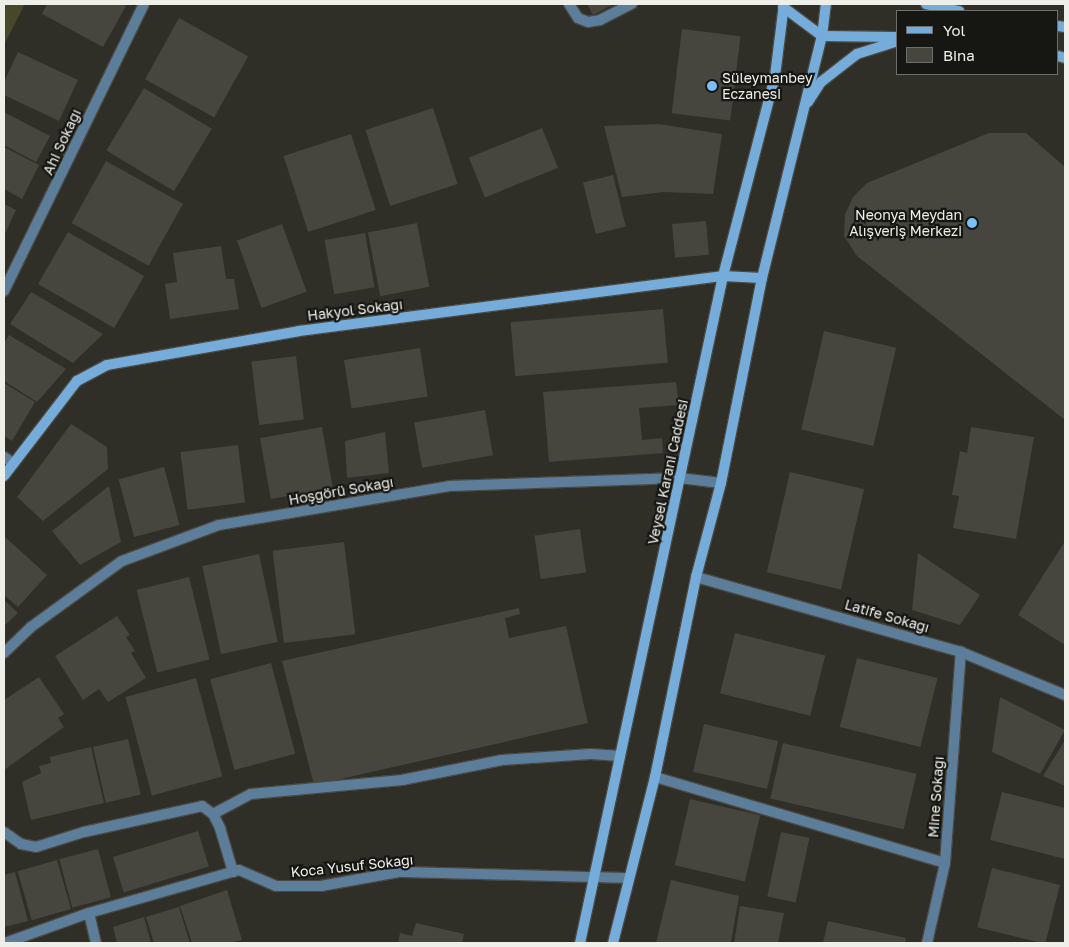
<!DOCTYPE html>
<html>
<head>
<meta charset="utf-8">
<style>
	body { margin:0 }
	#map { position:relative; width:1069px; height:947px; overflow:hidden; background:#2f2e27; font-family:"Golos Text",sans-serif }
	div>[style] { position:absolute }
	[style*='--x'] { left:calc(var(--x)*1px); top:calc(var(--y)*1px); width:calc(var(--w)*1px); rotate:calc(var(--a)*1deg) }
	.green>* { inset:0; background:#49472a }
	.building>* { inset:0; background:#46463e; transform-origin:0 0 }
	.roads { filter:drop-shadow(1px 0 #4a4942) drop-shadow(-1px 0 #4a4942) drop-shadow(0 1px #4a4942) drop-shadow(0 -1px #4a4942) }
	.lane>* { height:10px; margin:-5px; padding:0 5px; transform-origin:5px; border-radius:5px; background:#5d7e9b }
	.street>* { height:10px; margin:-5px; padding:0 5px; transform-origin:5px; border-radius:5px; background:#5d7e9b }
	.secondary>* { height:10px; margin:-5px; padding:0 5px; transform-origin:5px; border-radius:5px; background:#75acda }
	.dots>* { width:14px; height:14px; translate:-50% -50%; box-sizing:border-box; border:2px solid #161613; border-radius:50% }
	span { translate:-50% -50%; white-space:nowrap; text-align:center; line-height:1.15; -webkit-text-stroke:4.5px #161613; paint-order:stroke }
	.poi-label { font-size:14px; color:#efefea }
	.left { translate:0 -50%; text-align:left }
	.right { translate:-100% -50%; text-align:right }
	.street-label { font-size:14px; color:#efefea }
	.frame { position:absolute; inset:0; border:5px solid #efefea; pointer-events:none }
	.legend { position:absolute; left:896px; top:10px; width:162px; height:65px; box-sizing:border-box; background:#161613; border:1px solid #6d6d69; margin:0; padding:6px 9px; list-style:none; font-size:15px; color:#efefea }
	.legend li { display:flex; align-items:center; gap:10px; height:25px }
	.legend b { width:25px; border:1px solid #6d6d69 }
</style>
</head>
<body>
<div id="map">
	<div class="green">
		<div style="clip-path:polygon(4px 4px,25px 4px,4px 45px)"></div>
	</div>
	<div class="building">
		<div style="clip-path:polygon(47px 4px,127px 4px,103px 47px,42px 14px)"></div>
		<div style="clip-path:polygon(587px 4px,614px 4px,593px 15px)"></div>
		<div style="left:179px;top:18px;width:79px;height:70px;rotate:29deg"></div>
		<div style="left:682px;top:29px;width:59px;height:85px;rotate:7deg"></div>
		<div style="clip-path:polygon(18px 52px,78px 80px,59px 121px,4px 95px,4px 82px)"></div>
		<div style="left:144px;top:88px;width:79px;height:73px;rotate:31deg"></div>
		<div style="left:433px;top:108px;width:80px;height:71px;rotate:72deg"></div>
		<div style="clip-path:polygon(4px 112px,50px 136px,36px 162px,4px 145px)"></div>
		<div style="clip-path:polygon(659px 124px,722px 134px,713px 194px,664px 192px,622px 197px,604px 126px)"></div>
		<div style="left:542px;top:128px;width:43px;height:79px;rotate:68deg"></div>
		<div style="clip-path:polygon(989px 133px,1026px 133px,1065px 167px,1065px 420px,857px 256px,844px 236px,845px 214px,853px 197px,867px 183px)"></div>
		<div style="left:351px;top:134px;width:80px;height:71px;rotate:72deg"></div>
		<div style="clip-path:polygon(4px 147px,39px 165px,22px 199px,4px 189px)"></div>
		<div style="left:106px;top:161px;width:88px;height:71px;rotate:29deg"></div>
		<div style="left:613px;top:175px;width:53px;height:31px;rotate:76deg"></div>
		<div style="clip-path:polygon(4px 204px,16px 210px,4px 236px)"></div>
		<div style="left:706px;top:221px;width:34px;height:34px;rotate:85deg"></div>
		<div style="left:417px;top:223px;width:65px;height:50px;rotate:79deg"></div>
		<div style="left:282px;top:224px;width:72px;height:48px;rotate:70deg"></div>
		<div style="left:68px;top:232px;width:88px;height:60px;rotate:30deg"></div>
		<div style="left:365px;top:233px;width:55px;height:41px;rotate:80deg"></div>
		<div style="clip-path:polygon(221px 246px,226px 279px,234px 279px,239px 309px,170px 319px,165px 284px,177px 282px,173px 253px)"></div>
		<div style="clip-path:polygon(31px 292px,103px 334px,73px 363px,10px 324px)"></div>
		<div style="left:663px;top:309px;width:54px;height:153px;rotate:85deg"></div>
		<div style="left:824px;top:331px;width:74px;height:101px;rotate:13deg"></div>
		<div style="clip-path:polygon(9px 335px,66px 369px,37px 402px,4px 381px,4px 343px)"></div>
		<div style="left:420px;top:348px;width:49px;height:77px;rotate:81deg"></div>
		<div style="left:296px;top:356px;width:64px;height:45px;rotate:83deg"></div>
		<div style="clip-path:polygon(676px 382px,679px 405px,639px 408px,642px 440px,662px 438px,663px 453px,549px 462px,543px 392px)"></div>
		<div style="clip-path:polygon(4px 383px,35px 402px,12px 441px,4px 436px)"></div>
		<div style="left:485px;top:410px;width:46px;height:72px;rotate:80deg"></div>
		<div style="clip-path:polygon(71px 424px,107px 447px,108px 469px,43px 521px,17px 497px)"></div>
		<div style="left:322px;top:427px;width:62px;height:63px;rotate:80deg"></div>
		<div style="clip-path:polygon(971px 427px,1034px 437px,1016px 539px,953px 528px,959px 496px,952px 495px,960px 451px,967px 453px)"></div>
		<div style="clip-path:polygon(385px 432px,389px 473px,347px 478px,345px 441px)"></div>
		<div style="left:238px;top:445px;width:58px;height:58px;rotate:83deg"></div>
		<div style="left:164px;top:467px;width:60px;height:47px;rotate:75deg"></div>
		<div style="left:790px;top:472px;width:76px;height:103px;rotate:13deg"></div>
		<div style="clip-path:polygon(109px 486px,121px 542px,80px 565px,52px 531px)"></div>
		<div style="left:580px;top:529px;width:44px;height:46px;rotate:82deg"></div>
		<div style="clip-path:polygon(4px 536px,47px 575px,18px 607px,4px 595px)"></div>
		<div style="clip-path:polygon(1065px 541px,1065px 645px,1018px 615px)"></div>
		<div style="left:344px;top:542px;width:93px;height:72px;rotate:83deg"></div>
		<div style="clip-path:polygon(918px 553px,980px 595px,960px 625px,912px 610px)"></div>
		<div style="left:259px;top:554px;width:90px;height:58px;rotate:78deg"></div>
		<div style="left:189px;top:577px;width:85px;height:54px;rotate:76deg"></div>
		<div style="clip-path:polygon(4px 600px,18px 613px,4px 626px)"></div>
		<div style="clip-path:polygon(519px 608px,520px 614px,505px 618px,509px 638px,566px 626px,588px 723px,314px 785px,282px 661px)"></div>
		<div style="clip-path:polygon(117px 616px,130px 635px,126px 637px,135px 651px,131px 653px,146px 678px,108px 702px,99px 689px,83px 700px,55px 656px)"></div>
		<div style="left:735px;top:633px;width:93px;height:62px;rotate:14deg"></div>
		<div style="left:857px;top:658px;width:83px;height:71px;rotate:14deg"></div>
		<div style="left:271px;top:663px;width:94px;height:63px;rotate:75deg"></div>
		<div style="clip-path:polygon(39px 677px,64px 714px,58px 718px,64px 727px,4px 770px,4px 700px)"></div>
		<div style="left:196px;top:678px;width:102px;height:73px;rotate:75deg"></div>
		<div style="clip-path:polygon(1000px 697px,1065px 730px,1040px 774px,992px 752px)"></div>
		<div style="left:704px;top:724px;width:76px;height:49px;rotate:13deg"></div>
		<div style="left:128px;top:739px;width:57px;height:36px;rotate:77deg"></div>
		<div style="clip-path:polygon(1065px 740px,1065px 786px,1043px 776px)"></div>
		<div style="left:783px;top:743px;width:137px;height:57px;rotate:13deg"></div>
		<div style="clip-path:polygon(91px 747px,104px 803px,31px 820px,22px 782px,41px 773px,39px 766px,51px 763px,50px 757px)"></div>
		<div style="clip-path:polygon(1002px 792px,1065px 808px,1065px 859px,990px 840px)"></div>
		<div style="left:690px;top:799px;width:72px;height:68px;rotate:13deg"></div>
		<div style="left:198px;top:831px;width:37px;height:89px;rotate:73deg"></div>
		<div style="left:781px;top:832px;width:29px;height:66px;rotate:12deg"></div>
		<div style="left:98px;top:849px;width:50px;height:40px;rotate:75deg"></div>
		<div style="left:57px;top:860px;width:51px;height:41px;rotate:74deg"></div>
		<div style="left:992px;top:868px;width:70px;height:61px;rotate:14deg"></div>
		<div style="clip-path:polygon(15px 872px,28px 921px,4px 927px,4px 875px)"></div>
		<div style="clip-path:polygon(671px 880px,739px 896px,731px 943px,656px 943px)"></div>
		<div style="clip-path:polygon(227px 890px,242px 940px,228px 943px,192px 943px,180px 906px)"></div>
		<div style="clip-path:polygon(740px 906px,784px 913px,778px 943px,734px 943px)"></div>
		<div style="clip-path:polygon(179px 907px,190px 943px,154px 943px,146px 917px)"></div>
		<div style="clip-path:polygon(144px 917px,151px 943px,117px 943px,113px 927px)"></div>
		<div style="clip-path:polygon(828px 921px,906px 938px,905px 943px,823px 943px)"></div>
		<div style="clip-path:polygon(416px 923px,464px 934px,462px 943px,398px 943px,400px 933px,412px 936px)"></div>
	</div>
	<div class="roads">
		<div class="lane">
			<div style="--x:569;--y:4;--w:17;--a:57"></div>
			<div style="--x:578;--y:18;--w:11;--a:22"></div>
			<div style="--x:588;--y:22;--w:12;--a:-9"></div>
			<div style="--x:600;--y:20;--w:36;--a:-27"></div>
		</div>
		<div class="street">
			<div style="--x:4;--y:291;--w:319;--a:-64"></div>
			<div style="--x:4;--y:457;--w:11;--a:34"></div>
			<div style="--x:696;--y:577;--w:275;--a:15.8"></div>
			<div style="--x:961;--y:652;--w:113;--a:22.5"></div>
			<div style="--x:4;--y:653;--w:37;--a:-44"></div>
			<div style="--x:31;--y:627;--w:112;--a:-36"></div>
			<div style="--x:122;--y:561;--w:103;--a:-20.4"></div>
			<div style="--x:219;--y:525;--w:233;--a:-9.6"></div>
			<div style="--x:449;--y:486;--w:231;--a:-2"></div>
			<div style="--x:680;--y:478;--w:41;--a:7"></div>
			<div style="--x:655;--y:777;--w:302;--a:16.5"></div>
			<div style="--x:213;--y:814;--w:43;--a:-27.8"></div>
			<div style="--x:251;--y:794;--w:152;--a:-5.3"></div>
			<div style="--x:402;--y:780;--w:102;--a:-11.3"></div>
			<div style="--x:502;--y:760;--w:89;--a:-3.9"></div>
			<div style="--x:591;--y:754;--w:29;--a:4"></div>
			<div style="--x:4;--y:832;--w:21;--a:35"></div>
			<div style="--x:21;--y:844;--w:15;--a:11"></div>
			<div style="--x:36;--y:847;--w:50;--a:-17.4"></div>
			<div style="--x:84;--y:832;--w:121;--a:-12.4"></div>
			<div style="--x:202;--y:806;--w:14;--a:36"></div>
			<div style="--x:213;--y:814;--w:16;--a:63"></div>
			<div style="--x:220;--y:828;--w:46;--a:73.5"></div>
			<div style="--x:89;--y:913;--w:31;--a:77"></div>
			<div style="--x:5;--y:943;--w:89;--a:-19.7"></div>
			<div style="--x:89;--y:913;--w:156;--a:-16"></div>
			<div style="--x:239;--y:870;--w:40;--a:23.4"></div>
			<div style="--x:276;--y:886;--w:45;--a:0"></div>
			<div style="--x:321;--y:886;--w:79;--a:-10.2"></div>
			<div style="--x:399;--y:872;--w:229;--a:1.5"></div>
			<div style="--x:927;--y:943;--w:82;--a:-77.3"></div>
			<div style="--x:945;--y:863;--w:212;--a:-85.7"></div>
		</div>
		<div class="secondary">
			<div style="--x:926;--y:4;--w:34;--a:12"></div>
			<div style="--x:783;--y:7;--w:49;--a:36.6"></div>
			<div style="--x:1058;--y:26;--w:7;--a:8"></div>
			<div style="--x:822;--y:36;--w:74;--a:0.8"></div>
			<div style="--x:1058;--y:56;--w:7;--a:16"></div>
			<div style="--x:808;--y:102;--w:24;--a:-57"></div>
			<div style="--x:821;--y:82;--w:46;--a:-37.9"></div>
			<div style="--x:857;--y:54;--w:43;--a:-17.6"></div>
			<div style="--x:4;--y:476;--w:120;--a:-52.5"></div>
			<div style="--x:77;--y:381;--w:34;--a:-28"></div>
			<div style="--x:107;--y:365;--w:195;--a:-10"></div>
			<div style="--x:299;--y:331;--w:428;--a:-7.4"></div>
			<div style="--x:723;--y:276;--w:39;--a:3"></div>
			<div style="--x:580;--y:943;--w:682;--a:-77.9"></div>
			<div style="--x:723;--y:276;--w:207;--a:-75.4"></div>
			<div style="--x:775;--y:76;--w:73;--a:-82.9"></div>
			<div style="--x:613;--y:943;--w:171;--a:-75.8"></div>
			<div style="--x:655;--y:777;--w:204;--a:-78.4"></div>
			<div style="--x:696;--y:577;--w:97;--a:-75.1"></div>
			<div style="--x:721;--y:483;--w:209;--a:-78.7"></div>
			<div style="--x:762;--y:278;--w:249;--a:-76.1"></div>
			<div style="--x:822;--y:36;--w:32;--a:-83"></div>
		</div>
	</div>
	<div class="dots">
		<div style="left:712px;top:86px;background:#7abff8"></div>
		<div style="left:972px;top:223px;background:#7abff8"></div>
	</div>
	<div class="poi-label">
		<span class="left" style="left:722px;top:86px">Süleymanbey<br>Eczanesi</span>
		<span class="right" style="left:962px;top:223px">Neonya Meydan<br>Alışveriş Merkezi</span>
	</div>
	<div class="street-label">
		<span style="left:62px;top:142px;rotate:-65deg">Ahi Sokağı</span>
		<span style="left:355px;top:310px;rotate:-7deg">Hakyol Sokağı</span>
		<span style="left:668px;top:472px;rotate:-78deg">Veysel Karani Caddesi</span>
		<span style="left:341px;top:491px;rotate:-10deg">Hoşgörü Sokağı</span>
		<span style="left:887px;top:616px;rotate:16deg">Latife Sokağı</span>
		<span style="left:936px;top:797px;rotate:-86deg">Mine Sokağı</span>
		<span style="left:352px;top:866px;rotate:-6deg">Koca Yusuf Sokağı</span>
	</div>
	<div class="frame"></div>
	<ul class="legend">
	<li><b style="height:6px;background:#75acda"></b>Yol</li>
	<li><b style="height:14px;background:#46463e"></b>Bina</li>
	</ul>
</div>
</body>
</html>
